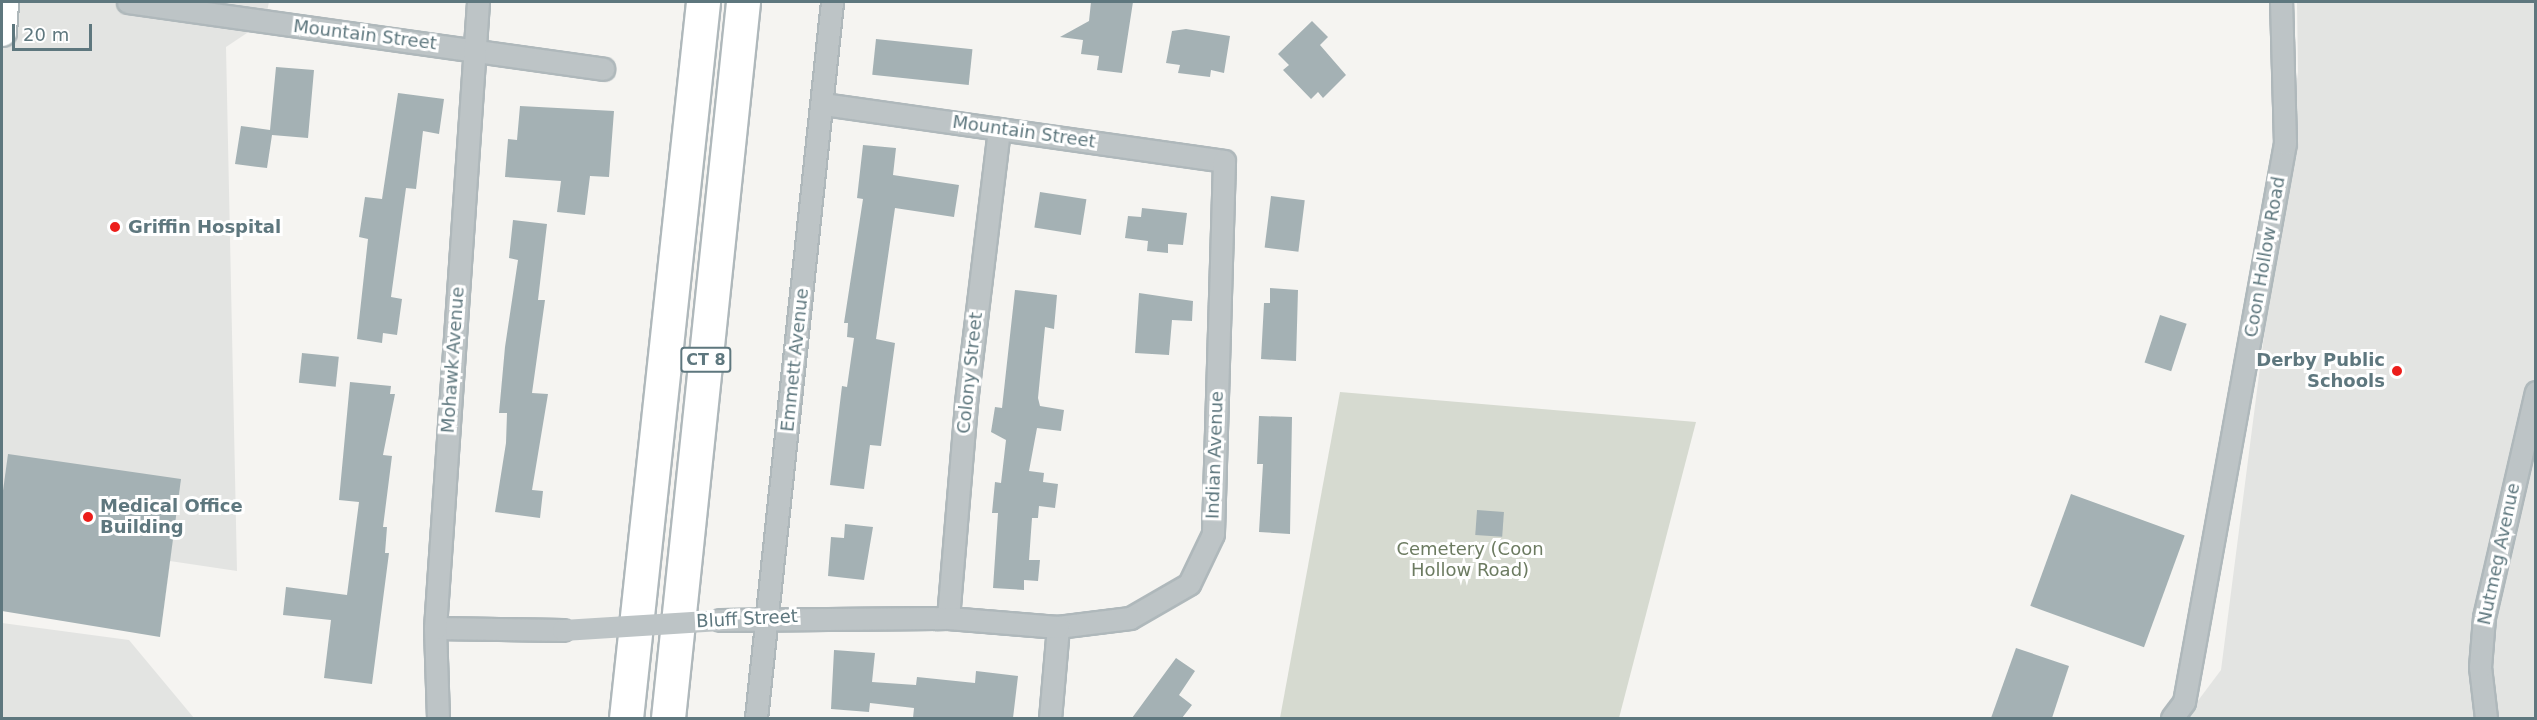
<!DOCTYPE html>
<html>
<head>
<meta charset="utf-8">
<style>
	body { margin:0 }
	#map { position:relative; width:2537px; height:720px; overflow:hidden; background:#f5f4f1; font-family:"DejaVu Sans",sans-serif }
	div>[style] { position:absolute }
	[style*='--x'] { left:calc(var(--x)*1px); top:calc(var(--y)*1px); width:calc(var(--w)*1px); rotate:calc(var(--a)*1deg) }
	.built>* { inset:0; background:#e3e4e2 }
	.green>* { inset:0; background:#d6dad0 }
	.building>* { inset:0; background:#a4b1b4; transform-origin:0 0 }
	.roads { filter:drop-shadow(2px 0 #afb8bb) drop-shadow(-2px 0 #afb8bb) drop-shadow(0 2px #afb8bb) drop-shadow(0 -2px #afb8bb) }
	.minor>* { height:21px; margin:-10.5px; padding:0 10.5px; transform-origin:10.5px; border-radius:10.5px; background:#bdc4c6 }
	.secondary>* { height:28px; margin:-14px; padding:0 14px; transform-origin:14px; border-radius:14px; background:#fff }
	.motorway>* { height:33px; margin:-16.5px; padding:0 16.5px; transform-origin:16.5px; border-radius:16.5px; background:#fff }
	.minor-bridge>* { height:21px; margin:-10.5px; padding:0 10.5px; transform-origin:10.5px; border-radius:10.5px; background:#bdc4c6 }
	.dots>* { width:16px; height:16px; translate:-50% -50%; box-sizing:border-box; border:3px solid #fff; border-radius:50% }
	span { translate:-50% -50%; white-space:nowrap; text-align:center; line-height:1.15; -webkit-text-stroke:6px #fff; paint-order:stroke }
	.shield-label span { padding:2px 4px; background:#fff; border:2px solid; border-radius:4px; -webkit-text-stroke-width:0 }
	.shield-label { font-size:16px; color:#5e777e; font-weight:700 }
	.street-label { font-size:18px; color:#5e777e }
	.poi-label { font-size:18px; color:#5e777e; font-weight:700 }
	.left { translate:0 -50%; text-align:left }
	.right { translate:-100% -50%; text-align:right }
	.park-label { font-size:18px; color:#6c7b61 }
	.frame { position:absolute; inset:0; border:3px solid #5e777e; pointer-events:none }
	.scale { position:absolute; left:12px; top:24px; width:80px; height:27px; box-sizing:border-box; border:3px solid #5e777e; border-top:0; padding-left:8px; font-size:18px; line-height:21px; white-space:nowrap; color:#5e777e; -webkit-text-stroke:4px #fff; paint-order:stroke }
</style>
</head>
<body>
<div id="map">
	<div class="built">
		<div style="clip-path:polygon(2px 2px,269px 2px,265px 21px,226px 47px,237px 571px,2px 536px)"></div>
		<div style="clip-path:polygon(2297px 2px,2535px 2px,2535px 718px,2185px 718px,2221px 670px,2298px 72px)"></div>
		<div style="clip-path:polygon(2px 623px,129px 640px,194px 718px,2px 718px)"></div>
	</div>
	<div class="green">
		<div style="clip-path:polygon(1340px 392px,1696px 422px,1619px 718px,1280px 718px)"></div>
	</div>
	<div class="building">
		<div style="clip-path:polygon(1091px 2px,1133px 2px,1122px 73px,1097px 70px,1099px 56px,1081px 54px,1083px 40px,1060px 37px,1089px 21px)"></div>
		<div style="clip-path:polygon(1312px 21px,1328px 37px,1320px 45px,1346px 75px,1323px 98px,1318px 92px,1311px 99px,1283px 70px,1289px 65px,1278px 54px)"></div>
		<div style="clip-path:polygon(1186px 29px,1230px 36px,1224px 73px,1211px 70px,1210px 77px,1178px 73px,1180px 65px,1166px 63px,1172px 31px)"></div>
		<div style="left:876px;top:39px;width:97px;height:36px;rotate:6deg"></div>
		<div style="clip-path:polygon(276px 67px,314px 70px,308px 138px,272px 135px,267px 168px,235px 164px,241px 126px,270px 130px)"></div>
		<div style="clip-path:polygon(398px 93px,444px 99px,439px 134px,423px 131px,416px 189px,406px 188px,391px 297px,402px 299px,397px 335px,383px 333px,382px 343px,357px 339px,368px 239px,359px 237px,365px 197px,382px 199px)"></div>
		<div style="clip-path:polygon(520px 106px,614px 111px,609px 177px,590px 176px,585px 215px,557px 212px,561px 181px,505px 177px,508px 139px,517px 140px)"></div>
		<div style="clip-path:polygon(863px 145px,896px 148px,893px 175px,959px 185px,954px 217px,895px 208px,876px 339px,895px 343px,881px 446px,870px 445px,864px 489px,830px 485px,842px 386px,847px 387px,854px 338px,847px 337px,848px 323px,844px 323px,863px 199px,857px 198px)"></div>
		<div style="left:1040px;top:192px;width:47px;height:36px;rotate:9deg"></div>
		<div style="left:1271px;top:196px;width:34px;height:52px;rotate:7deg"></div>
		<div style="clip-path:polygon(1142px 208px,1187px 213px,1183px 245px,1168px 244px,1168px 253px,1147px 251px,1148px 241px,1125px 238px,1128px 216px,1141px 217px)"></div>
		<div style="clip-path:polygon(513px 220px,547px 224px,538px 300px,545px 300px,532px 393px,548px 394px,532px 490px,543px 491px,540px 518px,495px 512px,506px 443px,507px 413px,499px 413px,505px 347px,518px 260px,509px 258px)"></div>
		<div style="clip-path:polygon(1270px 288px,1298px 290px,1296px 361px,1261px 359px,1264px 303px,1270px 303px)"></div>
		<div style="clip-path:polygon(1015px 290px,1057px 295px,1054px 329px,1045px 327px,1038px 398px,1040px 406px,1064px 410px,1061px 431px,1037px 428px,1029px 471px,1044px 473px,1043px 482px,1058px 484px,1055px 508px,1039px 506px,1038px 518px,1032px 518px,1029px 560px,1040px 560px,1038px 581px,1024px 580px,1024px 590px,993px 588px,998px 513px,992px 513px,995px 482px,1001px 483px,1006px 440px,991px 432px,995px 407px,1002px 408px)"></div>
		<div style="clip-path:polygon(1139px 293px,1193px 301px,1192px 321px,1172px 320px,1169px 355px,1135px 353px)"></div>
		<div style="left:2160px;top:315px;width:28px;height:50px;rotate:18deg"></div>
		<div style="left:302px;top:353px;width:37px;height:30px;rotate:6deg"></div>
		<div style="clip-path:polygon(350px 382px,391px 386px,390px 394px,395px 394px,383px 455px,392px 456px,383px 527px,387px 527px,385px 553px,389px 553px,372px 684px,324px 678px,331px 620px,283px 615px,286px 587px,347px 595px,359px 502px,339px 500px)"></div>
		<div style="clip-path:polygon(1259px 416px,1292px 417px,1290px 534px,1259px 532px,1263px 464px,1257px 464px)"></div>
		<div style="clip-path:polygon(8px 454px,181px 479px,160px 637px,2px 611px,2px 498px)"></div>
		<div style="left:2071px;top:494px;width:121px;height:119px;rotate:20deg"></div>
		<div style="left:1477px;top:510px;width:27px;height:25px;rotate:4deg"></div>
		<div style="clip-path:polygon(845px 524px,873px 527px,864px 580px,828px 576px,831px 537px,844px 538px)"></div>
		<div style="clip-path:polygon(2016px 648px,2069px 666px,2052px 718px,1991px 718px)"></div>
		<div style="clip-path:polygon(834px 650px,875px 653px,872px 682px,916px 685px,917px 677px,975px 683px,976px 671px,1018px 676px,1013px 718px,913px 718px,914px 708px,870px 703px,869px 712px,831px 709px)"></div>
		<div style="clip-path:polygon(1176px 658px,1195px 671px,1179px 695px,1192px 705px,1182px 718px,1132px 718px)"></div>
	</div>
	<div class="roads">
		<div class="minor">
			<div style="--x:128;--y:2;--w:480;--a:8"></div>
			<div style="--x:824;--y:104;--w:404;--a:8.1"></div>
			<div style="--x:1224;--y:161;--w:373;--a:91.7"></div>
			<div style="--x:1213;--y:534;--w:55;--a:115.6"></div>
			<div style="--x:1189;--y:584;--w:68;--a:150"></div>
			<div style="--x:1130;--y:618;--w:73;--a:172.9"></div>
			<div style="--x:1058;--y:627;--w:91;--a:95"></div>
			<div style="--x:948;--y:618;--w:217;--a:-85.2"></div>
			<div style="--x:966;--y:402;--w:275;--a:-83.1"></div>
			<div style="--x:720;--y:620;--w:228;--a:-0.5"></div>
			<div style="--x:948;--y:618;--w:110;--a:4.7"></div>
			<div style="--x:435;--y:628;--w:128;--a:0.9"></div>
			<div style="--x:438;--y:718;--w:90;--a:-91.9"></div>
			<div style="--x:435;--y:628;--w:627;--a:-86.07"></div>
			<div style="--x:756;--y:718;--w:720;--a:-83.94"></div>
			<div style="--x:2172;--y:718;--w:20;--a:-53"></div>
			<div style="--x:2184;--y:702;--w:568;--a:-79.76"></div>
			<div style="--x:2285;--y:143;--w:141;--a:-91.6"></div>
			<div style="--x:2486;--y:718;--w:51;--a:-96.7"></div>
			<div style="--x:2480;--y:667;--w:50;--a:-85.4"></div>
			<div style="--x:2484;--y:617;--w:231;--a:-77"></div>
		</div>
		<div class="secondary">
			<div style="--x:2;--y:32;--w:30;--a:-86"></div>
		</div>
		<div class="motorway">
			<div style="--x:626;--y:718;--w:720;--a:-83.86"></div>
			<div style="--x:668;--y:718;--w:720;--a:-84.02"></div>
		</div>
	</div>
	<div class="minor-bridge">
		<div style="--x:563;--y:630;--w:157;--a:-3.6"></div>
	</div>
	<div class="dots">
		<div style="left:115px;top:227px;background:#ec1d1a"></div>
		<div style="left:2397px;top:371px;background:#ec1d1a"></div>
		<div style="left:88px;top:517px;background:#ec1d1a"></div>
	</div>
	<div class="shield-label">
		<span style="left:706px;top:360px">CT 8</span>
	</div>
	<div class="street-label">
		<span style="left:365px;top:35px;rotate:7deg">Mountain Street</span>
		<span style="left:1024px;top:132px;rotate:8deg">Mountain Street</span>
		<span style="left:2265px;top:257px;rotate:-80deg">Coon Hollow Road</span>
		<span style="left:453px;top:360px;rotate:-86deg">Mohawk Avenue</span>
		<span style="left:795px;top:360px;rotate:-84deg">Emmett Avenue</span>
		<span style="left:970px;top:373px;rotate:-84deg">Colony Street</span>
		<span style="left:1215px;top:455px;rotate:-88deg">Indian Avenue</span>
		<span style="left:2499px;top:554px;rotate:-78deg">Nutmeg Avenue</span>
		<span style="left:747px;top:619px;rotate:-3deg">Bluff Street</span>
	</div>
	<div class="poi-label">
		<span class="left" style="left:128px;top:227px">Griffin Hospital</span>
		<span class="right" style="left:2385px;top:371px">Derby Public<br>Schools</span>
		<span class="left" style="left:100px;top:517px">Medical Office<br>Building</span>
	</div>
	<div class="park-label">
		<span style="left:1470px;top:560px">Cemetery (Coon<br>Hollow Road)</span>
	</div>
	<div class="frame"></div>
	<div class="scale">20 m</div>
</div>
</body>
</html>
